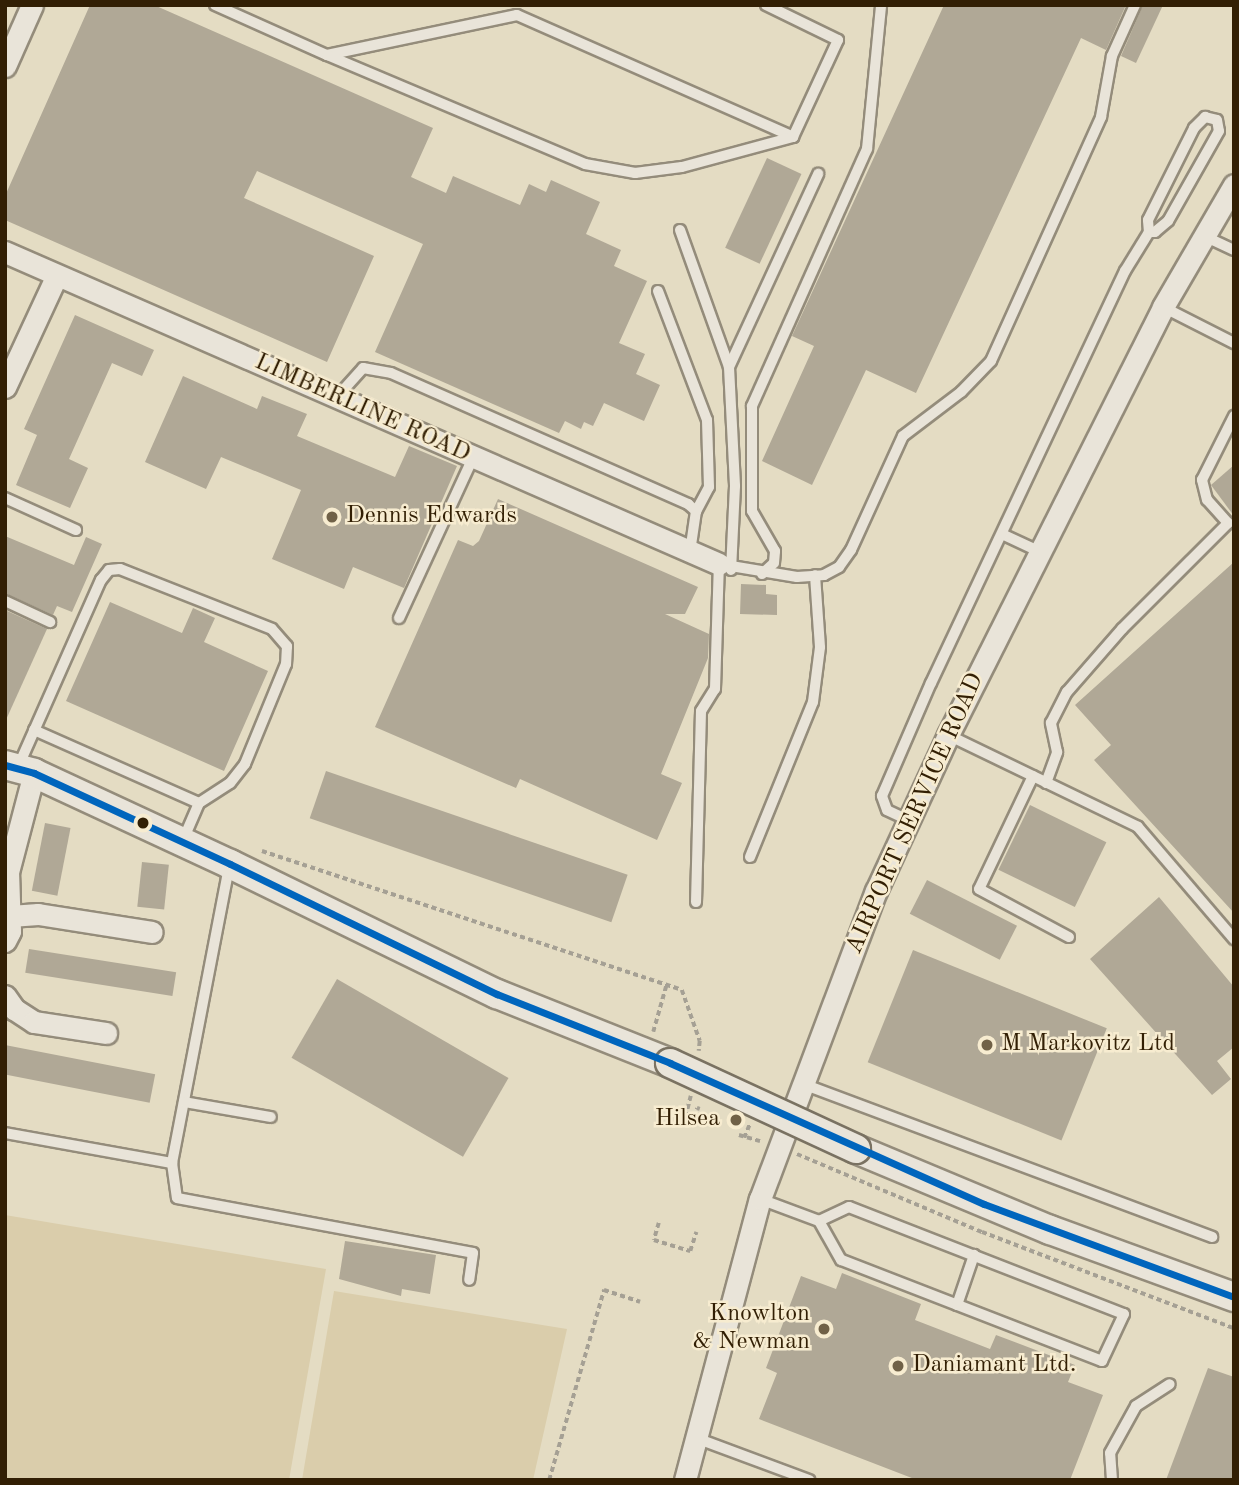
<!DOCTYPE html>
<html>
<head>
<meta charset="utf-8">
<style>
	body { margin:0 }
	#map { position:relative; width:1239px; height:1485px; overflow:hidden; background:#e4dcc3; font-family:"Old Standard TT",serif }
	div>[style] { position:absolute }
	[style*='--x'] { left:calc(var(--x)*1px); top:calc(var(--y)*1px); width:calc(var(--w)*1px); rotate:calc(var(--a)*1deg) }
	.green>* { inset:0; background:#dacdab }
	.building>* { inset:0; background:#b0a896; transform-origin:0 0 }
	.path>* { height:3.5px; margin-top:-1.75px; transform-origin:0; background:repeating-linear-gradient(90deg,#a5a094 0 5px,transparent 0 8.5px) }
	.roads { filter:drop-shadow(2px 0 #948c7b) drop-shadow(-2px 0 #948c7b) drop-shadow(0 2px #948c7b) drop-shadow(0 -2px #948c7b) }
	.lane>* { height:10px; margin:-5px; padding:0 5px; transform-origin:5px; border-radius:5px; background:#e9e4d9 }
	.street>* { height:21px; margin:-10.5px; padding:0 10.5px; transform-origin:10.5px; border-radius:10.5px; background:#e9e4d9 }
	.secondary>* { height:28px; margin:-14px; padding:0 14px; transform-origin:14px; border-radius:14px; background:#e9e4d9 }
	.bridges { filter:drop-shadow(2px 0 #7a7262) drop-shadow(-2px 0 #7a7262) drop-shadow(0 2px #7a7262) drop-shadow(0 -2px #7a7262) }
	.secondary-bridge>* { height:28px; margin:-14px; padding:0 14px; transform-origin:14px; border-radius:14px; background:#e9e4d9 }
	.bus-1>* { height:7px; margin:-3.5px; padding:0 3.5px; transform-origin:3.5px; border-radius:3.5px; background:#0065bd }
	.dots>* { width:19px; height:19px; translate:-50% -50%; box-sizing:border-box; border:4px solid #f7ecd0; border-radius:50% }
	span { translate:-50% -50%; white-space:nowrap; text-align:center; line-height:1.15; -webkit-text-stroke:5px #f7ecd0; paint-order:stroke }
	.street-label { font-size:24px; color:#321f04 }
	.poi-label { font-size:24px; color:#321f04 }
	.left { translate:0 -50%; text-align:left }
	.right { translate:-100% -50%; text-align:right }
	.frame { position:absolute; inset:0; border:7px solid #321f04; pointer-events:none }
</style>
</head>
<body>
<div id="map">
	<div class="green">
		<div style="clip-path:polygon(5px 1215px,326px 1269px,289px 1480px,5px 1480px)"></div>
		<div style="clip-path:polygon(334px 1291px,567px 1329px,533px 1480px,302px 1480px)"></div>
	</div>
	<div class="building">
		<div style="clip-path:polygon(90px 5px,154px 5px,433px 128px,411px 177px,446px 193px,453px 176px,520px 205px,529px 184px,546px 192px,551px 180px,600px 202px,586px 234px,621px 250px,614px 266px,647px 281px,619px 343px,645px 354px,636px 374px,660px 385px,644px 421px,604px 403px,593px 426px,584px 422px,581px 429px,565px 421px,559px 433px,375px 352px,423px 244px,257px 171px,244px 198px,374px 256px,327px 362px,5px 220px,5px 196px)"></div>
		<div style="clip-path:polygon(944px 5px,1126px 5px,1106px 50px,1081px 38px,916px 393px,866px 370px,812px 485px,762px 461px,814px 346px,792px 336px)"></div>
		<div style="clip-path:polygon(1143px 5px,1163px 5px,1136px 63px,1121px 56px)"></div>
		<div style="left:767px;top:158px;width:38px;height:99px;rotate:25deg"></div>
		<div style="clip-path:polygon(75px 315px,154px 350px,142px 376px,112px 363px,69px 459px,88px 468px,70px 508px,16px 485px,37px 435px,24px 429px)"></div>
		<div style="clip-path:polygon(183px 376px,257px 409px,262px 396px,307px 414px,297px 436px,395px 477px,409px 446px,457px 466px,404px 588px,353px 567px,344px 589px,272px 559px,301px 490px,221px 457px,206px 489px,145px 462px)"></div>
		<div style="clip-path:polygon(1234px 465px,1234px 516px,1211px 485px)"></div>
		<div style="clip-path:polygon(498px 499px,698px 587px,685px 614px,665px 614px,709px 634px,708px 658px,661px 774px,682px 783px,657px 840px,520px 779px,516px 788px,375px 727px,458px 540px,473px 546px,479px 541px)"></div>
		<div style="clip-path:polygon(5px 536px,74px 565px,86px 537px,102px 544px,72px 612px,57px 606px,53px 615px,5px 593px)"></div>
		<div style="clip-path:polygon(1234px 562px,1234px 913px,1094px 760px,1111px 745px,1075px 705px)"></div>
		<div style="clip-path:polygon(741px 584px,766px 585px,766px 594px,777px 595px,777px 615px,740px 614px)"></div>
		<div style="clip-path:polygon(110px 602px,182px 633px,193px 608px,215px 618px,204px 642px,268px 671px,224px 771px,66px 701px)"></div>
		<div style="clip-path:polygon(5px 610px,47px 629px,5px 722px)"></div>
		<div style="left:326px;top:771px;width:319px;height:50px;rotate:19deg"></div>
		<div style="left:1030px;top:805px;width:85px;height:72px;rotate:26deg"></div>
		<div style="left:45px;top:823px;width:26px;height:69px;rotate:11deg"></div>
		<div style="left:142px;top:862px;width:27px;height:45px;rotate:6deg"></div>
		<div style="left:927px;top:880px;width:101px;height:38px;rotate:27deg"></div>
		<div style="clip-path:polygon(1159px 897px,1234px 987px,1234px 1047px,1217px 1061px,1231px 1079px,1212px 1095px,1090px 959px)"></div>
		<div style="left:29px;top:949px;width:149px;height:24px;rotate:9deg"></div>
		<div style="left:913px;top:950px;width:209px;height:121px;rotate:22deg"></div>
		<div style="left:337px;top:979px;width:198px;height:91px;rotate:30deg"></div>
		<div style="left:5px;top:1045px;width:153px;height:29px;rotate:11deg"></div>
		<div style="clip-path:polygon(345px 1241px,436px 1255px,430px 1294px,402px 1289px,401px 1296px,339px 1279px)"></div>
		<div style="clip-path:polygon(842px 1273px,921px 1304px,915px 1320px,990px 1349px,996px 1335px,1075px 1365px,1068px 1382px,1103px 1395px,1070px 1480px,917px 1480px,759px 1419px,777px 1373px,766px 1368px,801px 1276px,836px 1289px)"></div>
		<div style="clip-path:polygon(1208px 1368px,1234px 1377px,1234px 1480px,1166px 1480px)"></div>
	</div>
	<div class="path">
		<div style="--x:262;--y:851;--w:442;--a:18.3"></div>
		<div style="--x:682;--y:990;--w:54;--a:70.6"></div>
		<div style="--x:700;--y:1041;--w:10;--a:96"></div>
		<div style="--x:653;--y:1032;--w:48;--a:-74.2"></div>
		<div style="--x:691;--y:1096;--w:29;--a:104"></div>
		<div style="--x:684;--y:1124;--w:6;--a:9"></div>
		<div style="--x:690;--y:1125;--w:18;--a:-68"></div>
		<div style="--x:697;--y:1108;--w:3;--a:18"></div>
		<div style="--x:739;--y:1135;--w:22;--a:16"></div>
		<div style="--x:744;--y:1138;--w:16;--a:-68"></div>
		<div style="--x:797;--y:1154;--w:201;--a:22.9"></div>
		<div style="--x:982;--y:1232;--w:270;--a:20.9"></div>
		<div style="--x:659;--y:1223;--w:18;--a:106"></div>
		<div style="--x:654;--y:1240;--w:38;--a:17"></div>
		<div style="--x:690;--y:1251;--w:20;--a:-72"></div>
		<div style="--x:549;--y:1480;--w:198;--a:-73.9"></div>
		<div style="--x:604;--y:1290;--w:38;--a:18"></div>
	</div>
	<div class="roads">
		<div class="lane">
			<div style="--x:215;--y:5;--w:123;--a:24.1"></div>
			<div style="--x:327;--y:55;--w:194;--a:-11.9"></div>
			<div style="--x:517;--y:15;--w:302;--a:23.8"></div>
			<div style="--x:793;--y:137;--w:107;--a:-65.1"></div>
			<div style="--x:838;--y:40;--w:80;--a:-154.1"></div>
			<div style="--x:327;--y:55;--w:280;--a:22.9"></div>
			<div style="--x:585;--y:164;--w:51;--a:10.2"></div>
			<div style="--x:635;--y:173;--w:47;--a:-7.3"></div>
			<div style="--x:682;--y:167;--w:115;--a:-15.1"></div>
			<div style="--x:680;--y:230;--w:145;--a:70.3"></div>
			<div style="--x:729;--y:367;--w:119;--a:87.1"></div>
			<div style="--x:735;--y:486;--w:84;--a:92.7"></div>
			<div style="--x:1204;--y:236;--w:33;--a:25"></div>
			<div style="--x:658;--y:291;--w:138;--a:69.2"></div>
			<div style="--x:707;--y:420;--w:67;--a:88.3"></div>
			<div style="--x:709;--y:487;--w:27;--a:118"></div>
			<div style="--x:1163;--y:307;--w:80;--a:26.9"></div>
			<div style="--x:729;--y:367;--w:213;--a:-65.2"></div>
			<div style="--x:337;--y:397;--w:39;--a:-48"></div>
			<div style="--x:363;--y:368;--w:28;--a:10"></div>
			<div style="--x:391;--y:373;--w:325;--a:23.8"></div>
			<div style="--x:688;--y:504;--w:11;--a:41"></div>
			<div style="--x:696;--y:511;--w:41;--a:98.3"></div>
			<div style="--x:5;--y:498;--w:78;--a:24.3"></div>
			<div style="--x:1004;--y:535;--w:40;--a:25"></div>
			<div style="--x:762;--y:574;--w:16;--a:-43"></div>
			<div style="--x:774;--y:563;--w:12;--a:-85"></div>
			<div style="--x:775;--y:551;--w:46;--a:-119.9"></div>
			<div style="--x:752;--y:511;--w:105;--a:-90"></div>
			<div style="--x:752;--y:406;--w:282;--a:-65.9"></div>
			<div style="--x:867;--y:149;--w:145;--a:-84.4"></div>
			<div style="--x:5;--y:601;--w:50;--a:25"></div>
			<div style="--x:399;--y:618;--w:176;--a:-65.2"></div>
			<div style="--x:34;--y:730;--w:180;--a:23.9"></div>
			<div style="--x:199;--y:803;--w:40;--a:113.4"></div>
			<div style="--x:948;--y:735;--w:211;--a:25.8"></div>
			<div style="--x:1138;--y:827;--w:148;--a:49.4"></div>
			<div style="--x:18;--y:767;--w:205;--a:-66.1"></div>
			<div style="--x:101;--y:580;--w:13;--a:-51"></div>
			<div style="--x:109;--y:570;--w:11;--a:-5"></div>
			<div style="--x:120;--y:569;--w:163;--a:21.5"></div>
			<div style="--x:272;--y:629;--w:23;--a:49"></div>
			<div style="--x:287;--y:646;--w:18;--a:93"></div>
			<div style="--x:286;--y:664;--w:108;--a:112.3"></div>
			<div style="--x:245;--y:764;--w:24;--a:128"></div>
			<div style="--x:230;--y:783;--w:37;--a:147"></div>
			<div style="--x:1033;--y:776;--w:125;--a:115.5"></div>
			<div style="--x:979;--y:889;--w:102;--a:28.1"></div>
			<div style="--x:1046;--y:783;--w:33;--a:-70"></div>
			<div style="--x:1057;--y:752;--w:30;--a:-102"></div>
			<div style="--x:1051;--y:723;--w:35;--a:-63"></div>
			<div style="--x:1067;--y:692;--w:84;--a:-48.9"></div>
			<div style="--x:1122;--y:629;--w:150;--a:-45"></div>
			<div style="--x:1228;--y:523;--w:31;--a:-132"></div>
			<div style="--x:1207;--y:500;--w:21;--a:-104"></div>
			<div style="--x:1202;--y:480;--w:72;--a:-63.4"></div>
			<div style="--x:908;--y:820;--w:23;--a:-155"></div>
			<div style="--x:887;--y:810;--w:15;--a:-110"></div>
			<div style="--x:882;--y:796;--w:123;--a:-66.6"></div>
			<div style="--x:931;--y:683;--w:455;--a:-64.8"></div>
			<div style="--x:1125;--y:271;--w:46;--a:-58.4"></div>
			<div style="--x:1149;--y:232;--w:12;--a:-95"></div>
			<div style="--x:1148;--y:220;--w:103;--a:-63.4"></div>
			<div style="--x:1194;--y:128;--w:16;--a:-45"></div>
			<div style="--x:1205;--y:117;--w:12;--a:14"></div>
			<div style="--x:1217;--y:120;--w:11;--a:80"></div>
			<div style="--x:1219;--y:131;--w:103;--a:119.5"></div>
			<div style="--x:1168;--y:221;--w:17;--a:140"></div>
			<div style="--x:1155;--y:232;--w:6;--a:180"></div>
			<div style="--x:750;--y:857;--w:167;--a:-67.9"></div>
			<div style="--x:813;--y:702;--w:55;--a:-82.7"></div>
			<div style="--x:820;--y:647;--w:72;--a:-94"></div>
			<div style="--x:229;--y:867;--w:301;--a:100.9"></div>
			<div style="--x:172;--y:1163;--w:35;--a:82"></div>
			<div style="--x:177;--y:1198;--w:301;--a:10.5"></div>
			<div style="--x:473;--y:1253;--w:27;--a:98"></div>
			<div style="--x:696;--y:902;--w:191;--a:-88.5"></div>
			<div style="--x:701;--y:711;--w:26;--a:-58"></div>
			<div style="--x:715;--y:689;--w:125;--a:-88.2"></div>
			<div style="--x:719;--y:564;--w:79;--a:9.5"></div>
			<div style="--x:797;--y:577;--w:27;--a:-4"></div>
			<div style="--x:824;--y:575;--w:17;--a:-28"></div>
			<div style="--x:839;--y:567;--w:21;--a:-55"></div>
			<div style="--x:851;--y:550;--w:125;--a:-65.5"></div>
			<div style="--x:903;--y:436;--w:73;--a:-37.2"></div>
			<div style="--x:961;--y:392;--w:43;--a:-45.9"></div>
			<div style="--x:991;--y:361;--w:268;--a:-65.7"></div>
			<div style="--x:1101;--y:117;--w:62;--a:-79.8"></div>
			<div style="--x:1112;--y:56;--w:56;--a:-65.7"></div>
			<div style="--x:803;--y:1084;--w:437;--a:20.5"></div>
			<div style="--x:184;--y:1102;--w:88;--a:9.8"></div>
			<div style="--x:5;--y:1133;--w:170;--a:10.2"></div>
			<div style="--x:760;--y:1199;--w:63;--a:20.4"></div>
			<div style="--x:819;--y:1221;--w:33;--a:-25"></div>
			<div style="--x:849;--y:1207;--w:295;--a:21.3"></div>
			<div style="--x:1124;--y:1314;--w:52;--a:115.1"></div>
			<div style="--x:1102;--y:1361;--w:280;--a:-158.8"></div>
			<div style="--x:841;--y:1260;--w:45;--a:-119.4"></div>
			<div style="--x:957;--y:1305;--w:53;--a:-71.2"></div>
			<div style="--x:696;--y:1438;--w:121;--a:20.4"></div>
			<div style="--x:1112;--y:1480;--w:27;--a:-94"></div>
			<div style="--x:1110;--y:1453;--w:54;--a:-61"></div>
			<div style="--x:1136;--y:1406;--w:40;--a:-32.9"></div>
		</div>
		<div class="street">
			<div style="--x:5;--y:66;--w:67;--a:-66.1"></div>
			<div style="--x:5;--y:252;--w:779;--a:23.6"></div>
			<div style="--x:5;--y:387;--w:123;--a:-65.1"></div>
			<div style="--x:10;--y:916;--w:28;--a:-4"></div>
			<div style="--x:38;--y:914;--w:115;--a:9"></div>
			<div style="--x:5;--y:941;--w:11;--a:-63"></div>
			<div style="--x:10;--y:931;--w:59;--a:-91.9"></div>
			<div style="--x:8;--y:872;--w:102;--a:-75.3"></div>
			<div style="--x:5;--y:996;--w:16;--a:55"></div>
			<div style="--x:14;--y:1009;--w:24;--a:33"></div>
			<div style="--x:34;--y:1022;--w:73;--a:8.7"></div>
			<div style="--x:685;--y:1480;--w:291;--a:-75.1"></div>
			<div style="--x:760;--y:1199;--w:329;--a:-69.4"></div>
			<div style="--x:876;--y:891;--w:172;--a:-65.2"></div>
			<div style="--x:948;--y:735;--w:479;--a:-63.3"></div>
			<div style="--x:1163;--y:307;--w:141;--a:-59.8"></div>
		</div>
		<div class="secondary">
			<div style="--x:5;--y:765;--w:30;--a:15"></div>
			<div style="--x:34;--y:773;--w:216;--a:24.9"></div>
			<div style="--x:230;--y:864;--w:297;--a:26"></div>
			<div style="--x:497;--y:994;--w:186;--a:21.7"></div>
			<div style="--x:856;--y:1149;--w:210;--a:22.7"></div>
			<div style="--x:1050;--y:1230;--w:196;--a:20"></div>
		</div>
	</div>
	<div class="bridges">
		<div class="secondary-bridge">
			<div style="--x:670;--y:1063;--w:205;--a:24.8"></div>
		</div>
	</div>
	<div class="bus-1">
		<div style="--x:5;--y:765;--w:30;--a:15"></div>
		<div style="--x:34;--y:773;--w:216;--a:24.9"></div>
		<div style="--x:230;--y:864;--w:297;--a:26"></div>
		<div style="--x:497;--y:994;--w:186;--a:21.7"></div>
		<div style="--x:670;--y:1063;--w:344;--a:24.2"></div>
		<div style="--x:984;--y:1204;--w:267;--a:20.4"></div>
	</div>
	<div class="dots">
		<div style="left:332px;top:517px;background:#706147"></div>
		<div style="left:143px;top:823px;background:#321f04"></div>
		<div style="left:987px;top:1045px;background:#706147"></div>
		<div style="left:736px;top:1120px;background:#706147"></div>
		<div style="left:824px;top:1329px;background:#706147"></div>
		<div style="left:898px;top:1366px;background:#706147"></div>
	</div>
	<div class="street-label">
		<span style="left:362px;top:409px;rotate:24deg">LIMBERLINE ROAD</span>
		<span style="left:916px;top:814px;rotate:-66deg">AIRPORT SERVICE ROAD</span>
	</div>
	<div class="poi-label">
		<span class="left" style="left:346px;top:517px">Dennis Edwards</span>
		<span class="left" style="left:1001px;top:1045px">M Markovitz Ltd</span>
		<span class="right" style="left:720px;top:1120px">Hilsea</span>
		<span class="right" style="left:810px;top:1329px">Knowlton<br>&amp; Newman</span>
		<span class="left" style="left:912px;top:1366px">Daniamant Ltd.</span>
	</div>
	<div class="frame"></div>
</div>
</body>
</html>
